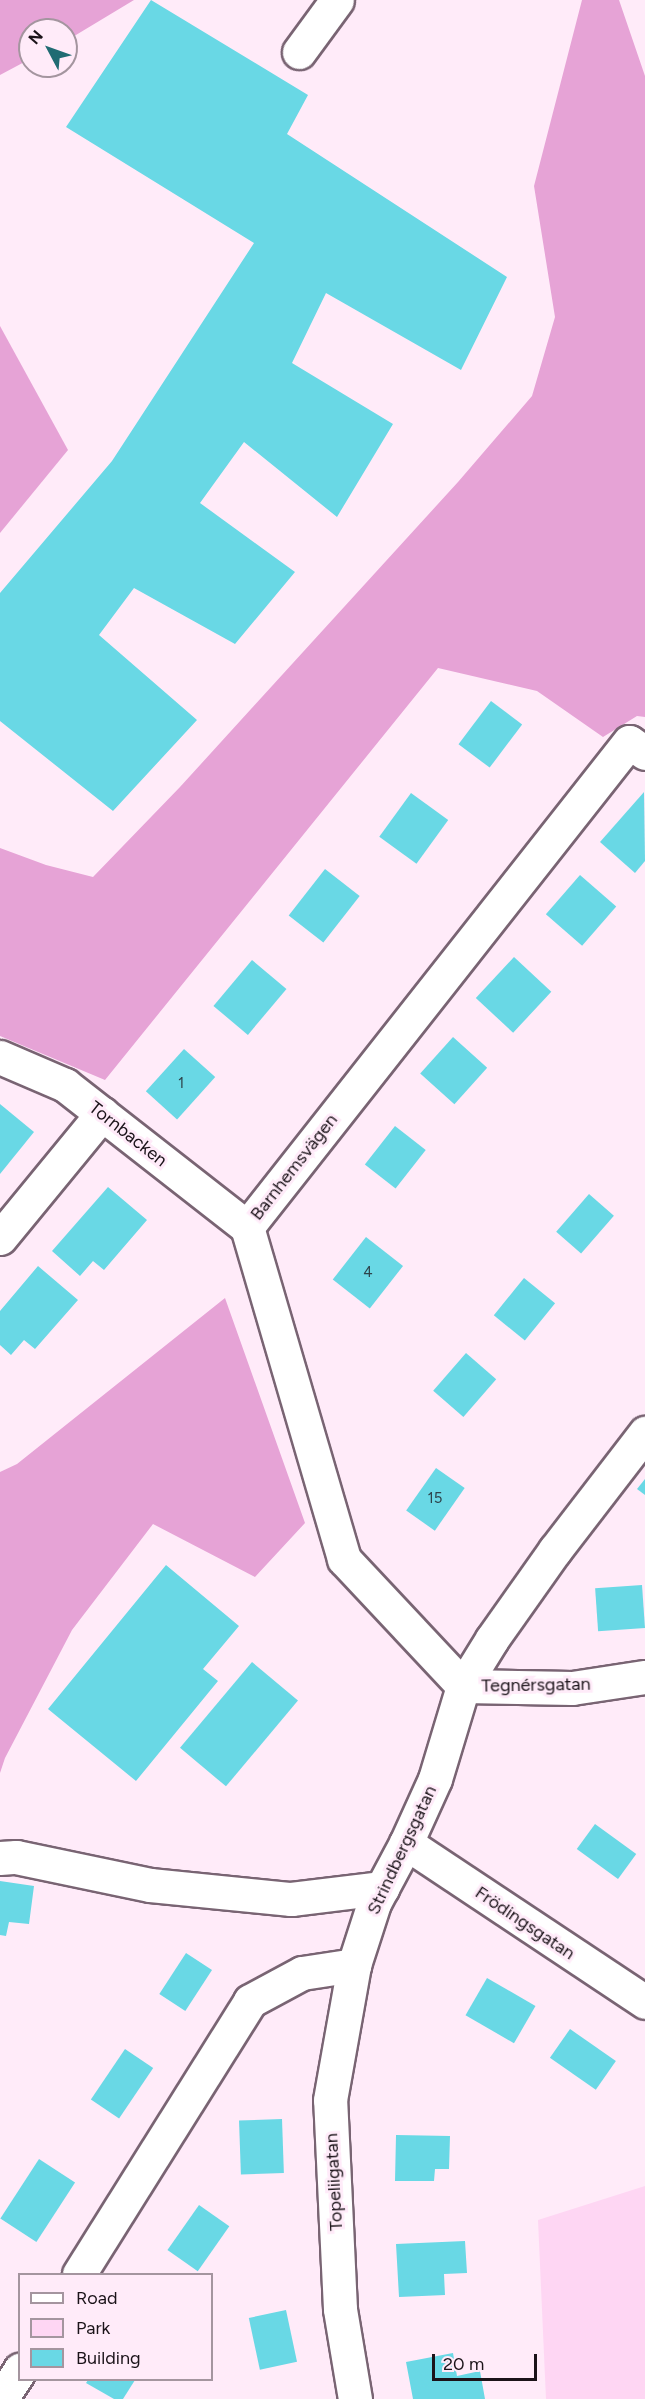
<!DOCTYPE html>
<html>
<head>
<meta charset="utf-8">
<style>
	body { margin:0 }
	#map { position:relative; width:645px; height:2399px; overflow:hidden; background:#ffebf9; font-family:Figtree,sans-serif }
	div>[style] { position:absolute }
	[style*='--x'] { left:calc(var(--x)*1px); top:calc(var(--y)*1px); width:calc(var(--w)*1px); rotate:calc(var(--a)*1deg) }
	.green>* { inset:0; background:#fed6f3 }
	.forest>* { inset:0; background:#e6a3d6 }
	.building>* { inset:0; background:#69d8e5; transform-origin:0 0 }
	.roads { filter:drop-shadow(2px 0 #796473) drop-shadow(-2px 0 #796473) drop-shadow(0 2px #796473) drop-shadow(0 -2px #796473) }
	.minor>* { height:33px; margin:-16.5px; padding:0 16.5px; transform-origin:16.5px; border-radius:16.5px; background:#fff }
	span { translate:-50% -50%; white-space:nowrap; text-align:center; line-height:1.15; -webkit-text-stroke:6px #ffebf9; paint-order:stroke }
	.number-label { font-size:15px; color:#2e444c }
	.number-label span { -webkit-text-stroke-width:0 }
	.street-label { font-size:18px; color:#1b1319 }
	.legend { position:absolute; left:18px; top:2273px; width:195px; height:108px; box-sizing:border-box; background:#ffebf9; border:2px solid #a4959f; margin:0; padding:8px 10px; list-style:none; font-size:18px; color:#1b1319 }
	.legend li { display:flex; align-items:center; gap:12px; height:30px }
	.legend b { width:30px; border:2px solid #a4959f }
	.north { position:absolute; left:18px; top:18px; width:60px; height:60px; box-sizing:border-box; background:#ffebf9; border:2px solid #a4959f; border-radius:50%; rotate:311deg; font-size:16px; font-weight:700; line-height:24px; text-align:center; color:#1b1319 }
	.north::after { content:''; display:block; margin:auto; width:21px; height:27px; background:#206b73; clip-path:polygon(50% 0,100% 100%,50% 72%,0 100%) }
	.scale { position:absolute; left:432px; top:2354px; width:105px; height:27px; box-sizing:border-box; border:3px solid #1b1319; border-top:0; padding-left:8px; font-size:18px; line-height:21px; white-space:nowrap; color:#1b1319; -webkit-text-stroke:4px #ffebf9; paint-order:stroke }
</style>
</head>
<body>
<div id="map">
	<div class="green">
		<div style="clip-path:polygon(645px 2186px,645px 2399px,546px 2399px,538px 2220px)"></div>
	</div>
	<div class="forest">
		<div style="clip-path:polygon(0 0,134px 0,66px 41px,66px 30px,30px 30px,30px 59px,0 75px)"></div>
		<div style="clip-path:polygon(582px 0,619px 0,645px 76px,645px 717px,637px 716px,603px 737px,537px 691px,438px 668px,105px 1080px,0 1036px,0 848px,46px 865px,93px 877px,180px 787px,458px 482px,532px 396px,555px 317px,534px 186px)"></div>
		<div style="clip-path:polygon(0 326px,68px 450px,0 533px)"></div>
		<div style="clip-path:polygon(225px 1298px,305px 1523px,255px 1577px,153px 1524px,72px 1630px,5px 1758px,0 1773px,0 1472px,17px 1464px)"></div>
	</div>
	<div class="building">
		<div style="clip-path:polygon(151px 0,308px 95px,287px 134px,507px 277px,461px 370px,326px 293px,292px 363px,393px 424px,337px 517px,244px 442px,200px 503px,295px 572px,235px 644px,134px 588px,99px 635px,197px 720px,113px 811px,0 721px,0 593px,112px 461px,254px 243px,66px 127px)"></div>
		<div style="left:491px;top:701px;width:39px;height:54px;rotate:37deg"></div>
		<div style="clip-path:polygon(644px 792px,645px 861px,635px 873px,600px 842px)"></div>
		<div style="left:411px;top:793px;width:46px;height:54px;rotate:36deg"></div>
		<div style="left:325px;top:869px;width:44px;height:59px;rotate:38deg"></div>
		<div style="left:580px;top:875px;width:48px;height:52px;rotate:41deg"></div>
		<div style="left:514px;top:957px;width:51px;height:56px;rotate:43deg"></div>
		<div style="left:252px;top:960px;width:45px;height:60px;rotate:40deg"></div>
		<div style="left:453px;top:1037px;width:46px;height:49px;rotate:42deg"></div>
		<div style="left:184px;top:1049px;width:42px;height:57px;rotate:42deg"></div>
		<div style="clip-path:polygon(0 1104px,34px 1132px,0 1174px)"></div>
		<div style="left:395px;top:1126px;width:39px;height:49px;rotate:38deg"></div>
		<div style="clip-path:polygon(108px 1187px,147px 1220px,104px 1270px,93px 1261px,80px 1276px,52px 1251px)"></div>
		<div style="left:589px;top:1194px;width:33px;height:50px;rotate:41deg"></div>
		<div style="left:366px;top:1237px;width:47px;height:54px;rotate:38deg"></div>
		<div style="clip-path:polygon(38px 1266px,78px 1300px,35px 1349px,24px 1340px,11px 1355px,0 1345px,0 1311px)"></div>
		<div style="left:524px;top:1278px;width:40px;height:48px;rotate:39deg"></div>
		<div style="left:466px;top:1353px;width:40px;height:50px;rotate:41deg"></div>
		<div style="left:436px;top:1468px;width:35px;height:52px;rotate:35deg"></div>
		<div style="clip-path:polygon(645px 1479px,645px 1495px,637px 1489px)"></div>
		<div style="clip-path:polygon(166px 1565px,239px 1626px,203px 1669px,218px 1681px,136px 1781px,48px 1709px)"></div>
		<div style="left:642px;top:1585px;width:43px;height:47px;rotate:86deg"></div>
		<div style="left:252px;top:1662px;width:60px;height:112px;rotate:40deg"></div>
		<div style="left:595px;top:1824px;width:51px;height:31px;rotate:36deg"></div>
		<div style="clip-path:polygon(0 1881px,34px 1886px,29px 1924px,9px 1922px,6px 1936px,0 1935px)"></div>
		<div style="left:186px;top:1953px;width:31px;height:49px;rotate:33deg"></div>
		<div style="left:487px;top:1978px;width:56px;height:43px;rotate:30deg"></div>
		<div style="left:570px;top:2029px;width:56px;height:35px;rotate:35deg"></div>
		<div style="left:125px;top:2049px;width:34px;height:61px;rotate:34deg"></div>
		<div style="left:282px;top:2119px;width:54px;height:43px;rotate:88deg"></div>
		<div style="clip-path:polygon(396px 2135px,450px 2136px,449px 2169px,435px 2169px,434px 2181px,395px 2181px)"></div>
		<div style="left:39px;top:2159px;width:43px;height:71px;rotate:33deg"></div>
		<div style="left:199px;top:2205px;width:37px;height:55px;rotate:35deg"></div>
		<div style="clip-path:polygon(465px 2241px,467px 2273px,444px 2274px,445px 2295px,399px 2297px,396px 2244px)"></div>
		<div style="left:286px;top:2310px;width:53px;height:38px;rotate:78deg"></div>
		<div style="clip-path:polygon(453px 2353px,457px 2376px,480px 2371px,485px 2399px,413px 2399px,406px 2362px)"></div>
		<div style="clip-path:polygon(88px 2380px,135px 2380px,123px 2399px,114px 2399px,86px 2383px)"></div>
	</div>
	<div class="roads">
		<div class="minor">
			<div style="--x:299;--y:52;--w:64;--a:-53.8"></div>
			<div style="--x:645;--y:753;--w:19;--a:-145"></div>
			<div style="--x:629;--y:742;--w:617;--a:128.22"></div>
			<div style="--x:247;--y:1227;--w:346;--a:73.7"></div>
			<div style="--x:344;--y:1559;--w:174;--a:46.9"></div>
			<div style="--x:463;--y:1686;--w:109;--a:1.1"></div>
			<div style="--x:572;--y:1688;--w:74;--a:-8.6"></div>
			<div style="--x:0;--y:1057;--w:71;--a:23.3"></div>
			<div style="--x:65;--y:1085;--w:231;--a:38"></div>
			<div style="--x:0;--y:1238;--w:161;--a:-50.6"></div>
			<div style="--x:406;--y:1843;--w:287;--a:33.6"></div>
			<div style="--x:0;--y:1858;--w:16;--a:-4"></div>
			<div style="--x:16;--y:1857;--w:137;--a:11.8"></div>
			<div style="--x:150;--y:1885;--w:142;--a:5.7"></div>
			<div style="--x:291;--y:1899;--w:92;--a:-6.9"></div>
			<div style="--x:79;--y:2274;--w:322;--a:-57.9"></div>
			<div style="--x:250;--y:2001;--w:59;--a:-28.3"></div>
			<div style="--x:302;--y:1973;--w:53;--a:-8.7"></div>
			<div style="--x:1;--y:2399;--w:35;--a:-57"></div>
			<div style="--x:355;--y:2399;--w:91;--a:-99.5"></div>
			<div style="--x:340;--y:2309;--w:209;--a:-92.7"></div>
			<div style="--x:330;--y:2100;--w:137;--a:-79.9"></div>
			<div style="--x:354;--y:1965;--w:65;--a:-72.1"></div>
			<div style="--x:374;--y:1903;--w:68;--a:-61.9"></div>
			<div style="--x:406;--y:1843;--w:70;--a:-65.6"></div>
			<div style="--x:435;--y:1779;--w:97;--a:-73.2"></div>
			<div style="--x:463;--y:1686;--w:55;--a:-58.3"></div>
			<div style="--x:492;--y:1639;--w:109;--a:-54.7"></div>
			<div style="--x:555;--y:1550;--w:148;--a:-52.4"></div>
		</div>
	</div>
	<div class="number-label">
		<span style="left:181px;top:1084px">1</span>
		<span style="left:368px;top:1273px">4</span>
		<span style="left:435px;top:1499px">15</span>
	</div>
	<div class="street-label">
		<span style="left:128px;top:1134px;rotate:38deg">Tornbacken</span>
		<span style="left:294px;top:1167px;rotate:-52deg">Barnhemsvägen</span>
		<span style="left:536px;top:1685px;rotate:-1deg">Tegnérsgatan</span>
		<span style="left:402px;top:1850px;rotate:-65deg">Strindbergsgatan</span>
		<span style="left:525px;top:1923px;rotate:34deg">Frödingsgatan</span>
		<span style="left:334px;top:2182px;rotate:-93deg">Topeliigatan</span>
	</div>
	<ul class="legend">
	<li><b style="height:8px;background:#fff"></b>Road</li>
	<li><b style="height:16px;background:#fed6f3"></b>Park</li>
	<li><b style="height:16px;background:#69d8e5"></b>Building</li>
	</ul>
	<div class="north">N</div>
	<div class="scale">20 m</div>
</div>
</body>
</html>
